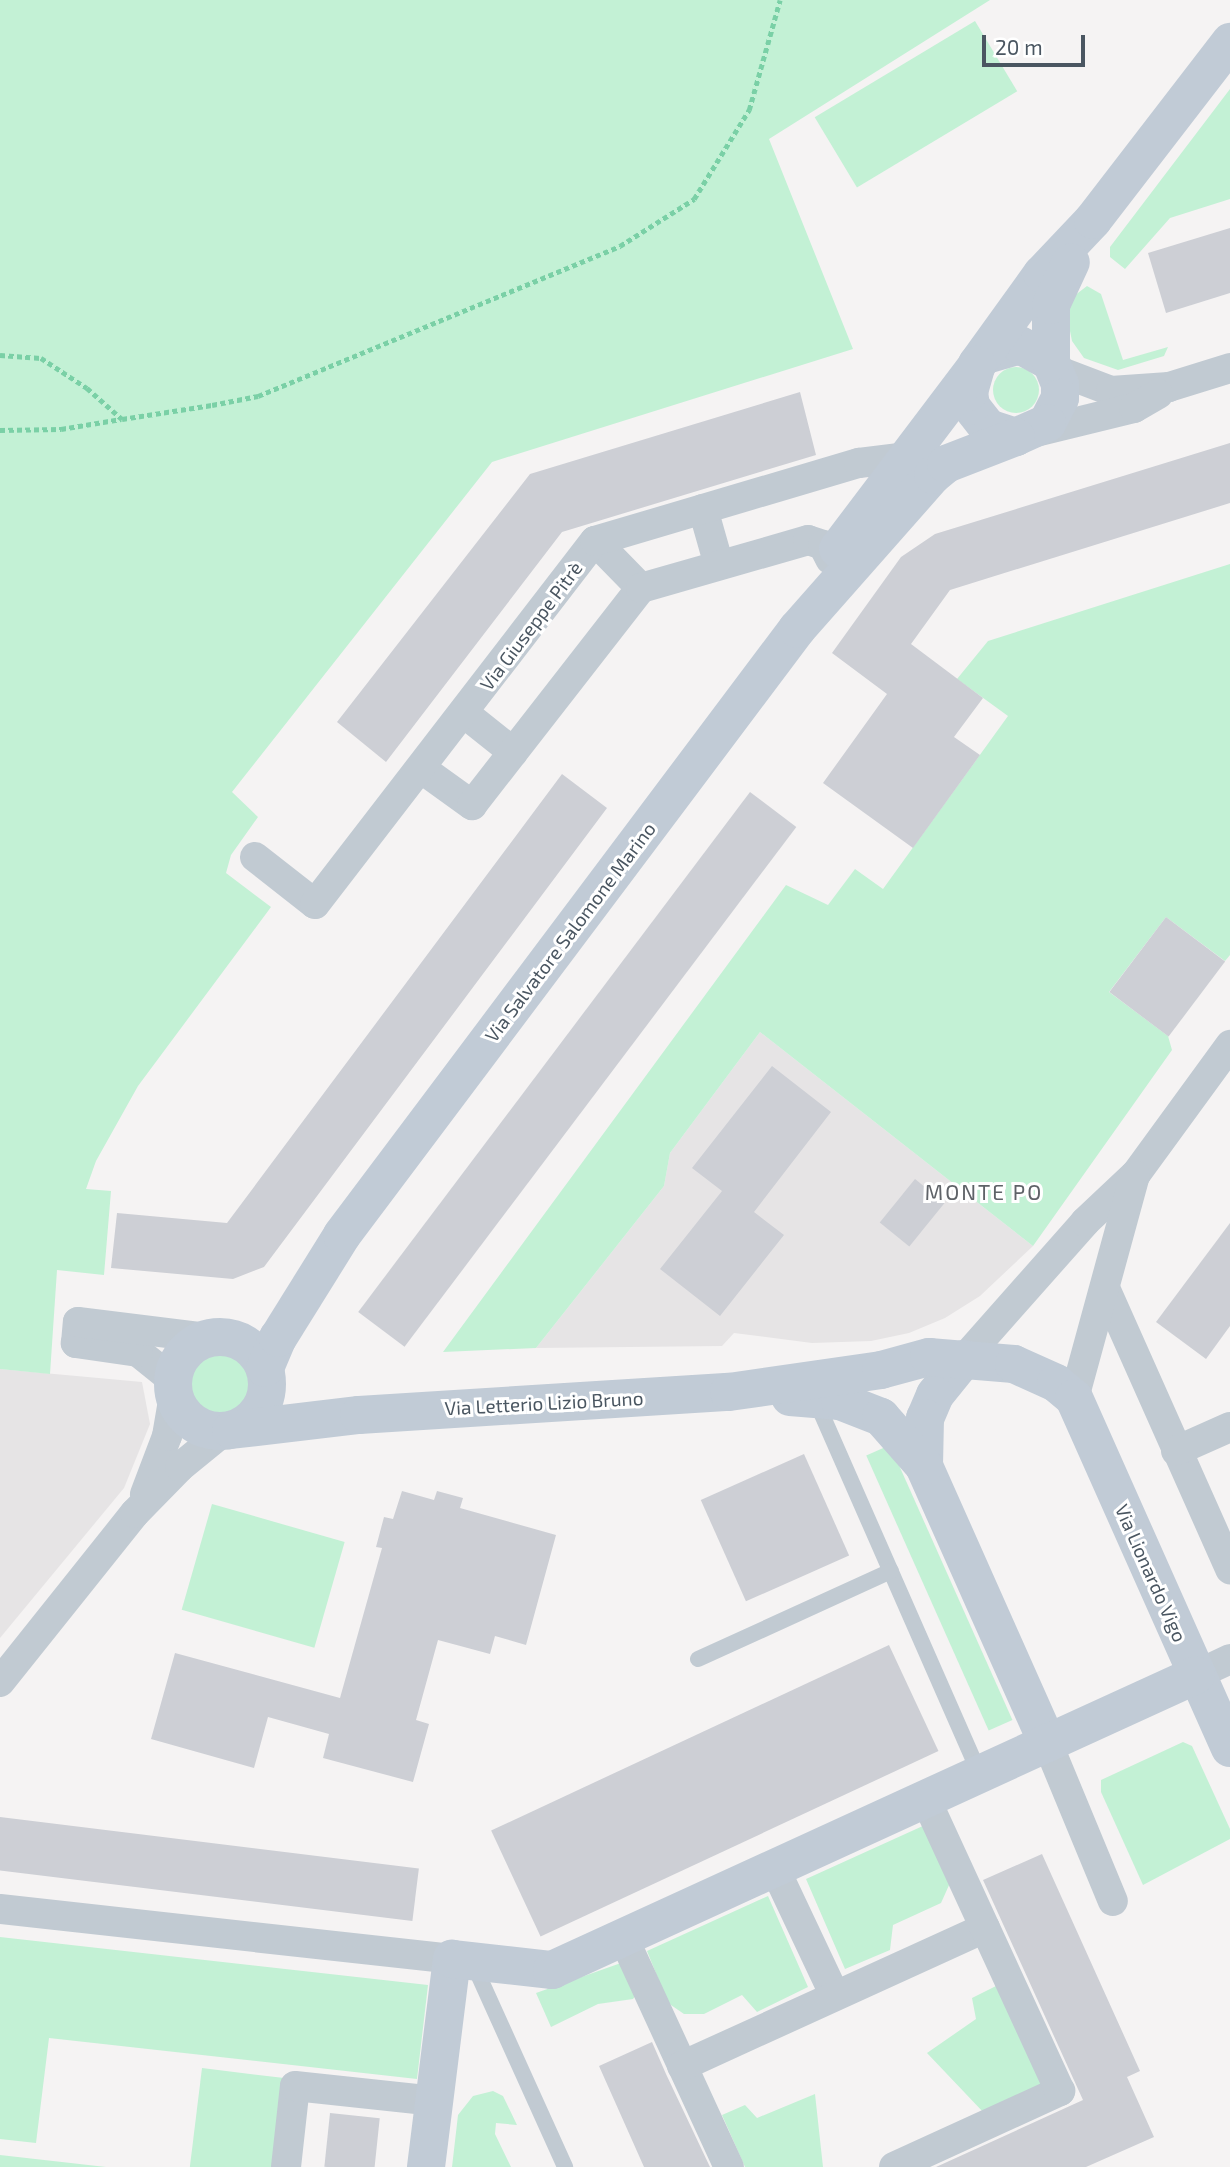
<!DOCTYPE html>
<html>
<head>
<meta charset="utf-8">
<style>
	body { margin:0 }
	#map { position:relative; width:1230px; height:2167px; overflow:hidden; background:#f5f3f3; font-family:"Exo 2",sans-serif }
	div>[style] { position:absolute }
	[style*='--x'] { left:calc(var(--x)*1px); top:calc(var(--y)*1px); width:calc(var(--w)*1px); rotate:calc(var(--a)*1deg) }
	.education>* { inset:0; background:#e6e4e5 }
	.green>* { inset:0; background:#c3f1d5; transform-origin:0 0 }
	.round { border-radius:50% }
	.building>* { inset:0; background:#cdcfd5; transform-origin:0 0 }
	.path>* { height:4.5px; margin-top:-2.25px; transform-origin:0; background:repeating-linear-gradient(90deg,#7ad0a6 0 5px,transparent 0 8.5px) }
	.lane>* { height:16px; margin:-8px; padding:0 8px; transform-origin:8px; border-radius:8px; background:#c1cad2 }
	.street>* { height:30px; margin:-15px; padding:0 15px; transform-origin:15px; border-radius:15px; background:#c1cad2 }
	.secondary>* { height:38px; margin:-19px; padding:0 19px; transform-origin:19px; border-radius:19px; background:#c1cbd6 }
	.secondary>.ring { margin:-19px; padding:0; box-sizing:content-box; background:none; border:38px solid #c1cbd6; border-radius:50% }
	span { translate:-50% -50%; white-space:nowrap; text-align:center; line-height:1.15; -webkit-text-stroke:6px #fff; paint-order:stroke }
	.street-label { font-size:19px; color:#4a5661 }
	.neighbourhood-label { font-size:21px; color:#5f6368; letter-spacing:2px }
	.scale { position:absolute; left:982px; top:35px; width:103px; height:32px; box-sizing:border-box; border:4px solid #4a5661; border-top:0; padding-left:9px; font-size:21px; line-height:24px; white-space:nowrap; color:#4a5661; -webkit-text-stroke:5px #fff; paint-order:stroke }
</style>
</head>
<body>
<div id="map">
	<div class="education">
		<div style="clip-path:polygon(760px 1032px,1033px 1246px,980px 1296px,945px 1318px,909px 1333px,871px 1341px,812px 1343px,734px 1333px,722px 1346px,536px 1348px,664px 1186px,670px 1153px)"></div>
		<div style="clip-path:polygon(0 1369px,142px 1382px,150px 1424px,124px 1488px,0 1638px)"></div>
	</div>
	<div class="green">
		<div style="clip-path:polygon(0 0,990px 0,769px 139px,853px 349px,492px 462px,232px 792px,258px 817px,231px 855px,226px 873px,271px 907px,138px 1086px,96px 1161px,86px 1189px,111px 1191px,104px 1275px,57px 1270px,50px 1374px,0 1369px)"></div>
		<div style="left:975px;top:21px;width:82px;height:187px;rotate:59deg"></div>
		<div style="clip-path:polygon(1230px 89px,1230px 199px,1170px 218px,1125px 269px,1110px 257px,1110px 247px)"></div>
		<div style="clip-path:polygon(1087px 286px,1101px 294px,1123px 360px,1168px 347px,1164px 356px,1118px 370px,1084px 358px,1072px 341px,1067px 316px,1074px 296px)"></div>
		<div class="round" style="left:993px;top:367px;width:46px;height:46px"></div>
		<div style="clip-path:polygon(1230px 564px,1230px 955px,1225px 961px,1166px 917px,1109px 992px,1168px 1036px,1172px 1050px,1033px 1246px,760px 1032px,670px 1153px,664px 1186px,536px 1348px,443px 1352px,786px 885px,828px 905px,855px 869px,883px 889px,1008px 716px,957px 679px,988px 641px)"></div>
		<div class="round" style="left:187px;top:1352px;width:66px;height:66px"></div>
		<div style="left:890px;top:1445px;width:301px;height:26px;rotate:66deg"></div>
		<div style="left:212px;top:1504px;width:138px;height:110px;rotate:16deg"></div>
		<div style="clip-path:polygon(1183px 1742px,1192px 1746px,1230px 1829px,1230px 1839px,1143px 1885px,1101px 1792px,1101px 1780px)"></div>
		<div style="clip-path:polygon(925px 1825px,950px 1883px,941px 1903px,893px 1925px,890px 1950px,845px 1969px,806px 1879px)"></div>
		<div style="clip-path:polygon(768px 1896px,808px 1987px,757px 2012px,742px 1995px,704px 2014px,684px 2014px,668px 2003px,647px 1951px)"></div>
		<div style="clip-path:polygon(0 1937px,428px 1985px,417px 2079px,49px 2038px,36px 2143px,0 2139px)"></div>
		<div style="clip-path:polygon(621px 1963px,636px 1995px,633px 1999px,598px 2004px,551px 2027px,536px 1993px)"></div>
		<div style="clip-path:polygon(998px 1985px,1043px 2081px,1040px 2089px,984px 2113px,927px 2053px,976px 2019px,972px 1998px)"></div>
		<div style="left:202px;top:2068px;width:85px;height:100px;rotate:7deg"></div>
		<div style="clip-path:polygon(493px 2091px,503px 2096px,517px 2125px,496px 2123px,495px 2134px,511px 2167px,452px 2167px,458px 2115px,473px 2096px)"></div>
		<div style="clip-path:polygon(815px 2094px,823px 2167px,745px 2167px,722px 2115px,745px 2105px,757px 2118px)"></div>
		<div style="clip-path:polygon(0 2155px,106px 2167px,0 2167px)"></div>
	</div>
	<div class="building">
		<div style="clip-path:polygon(1230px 228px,1230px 293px,1166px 313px,1148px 253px)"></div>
		<div style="clip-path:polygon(800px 392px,816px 455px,562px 532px,386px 762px,337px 722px,530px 474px)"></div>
		<div style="clip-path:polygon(1230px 443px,1230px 503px,950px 590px,911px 644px,983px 698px,954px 737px,980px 755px,913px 848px,823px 783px,887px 694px,832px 653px,901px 557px,935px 534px)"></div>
		<div style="clip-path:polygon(562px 774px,607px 808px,264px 1267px,233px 1279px,111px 1268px,117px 1213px,227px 1223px)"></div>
		<div style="left:750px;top:792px;width:58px;height:651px;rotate:37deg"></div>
		<div style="left:1166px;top:917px;width:74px;height:94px;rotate:37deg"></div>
		<div style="clip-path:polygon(772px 1066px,831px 1112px,754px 1212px,784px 1235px,720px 1316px,660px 1269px,722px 1191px,692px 1168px)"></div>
		<div style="left:915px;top:1179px;width:38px;height:56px;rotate:39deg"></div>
		<div style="clip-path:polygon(1230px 1223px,1230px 1326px,1206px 1359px,1156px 1322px)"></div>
		<div style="left:804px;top:1454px;width:111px;height:113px;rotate:66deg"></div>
		<div style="clip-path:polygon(402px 1491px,434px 1500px,437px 1491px,463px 1498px,460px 1508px,556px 1535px,526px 1645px,495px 1636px,490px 1654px,438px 1640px,416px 1720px,429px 1724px,413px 1782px,323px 1758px,329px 1734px,268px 1717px,254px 1768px,151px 1739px,175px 1653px,340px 1698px,382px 1548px,376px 1547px,384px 1517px,393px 1519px)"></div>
		<div style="left:889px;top:1645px;width:117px;height:439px;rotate:65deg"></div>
		<div style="left:0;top:1817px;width:422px;height:53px;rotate:7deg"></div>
		<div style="clip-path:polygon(1042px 1854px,1140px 2071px,1127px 2077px,1154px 2137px,1086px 2167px,936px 2167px,1083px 2100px,983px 1880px)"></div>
		<div style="clip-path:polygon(652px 2042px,666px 2074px,710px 2167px,644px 2167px,599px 2066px)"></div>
		<div style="left:330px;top:2113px;width:50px;height:54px;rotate:6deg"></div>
	</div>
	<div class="path">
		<div style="--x:0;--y:355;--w:41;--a:4.2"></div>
		<div style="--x:41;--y:358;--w:55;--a:33.1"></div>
		<div style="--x:87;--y:388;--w:47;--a:41.5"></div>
		<div style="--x:122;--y:419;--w:91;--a:-8.8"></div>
		<div style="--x:212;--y:405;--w:47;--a:-11.1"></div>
		<div style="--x:258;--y:396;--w:392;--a:-22.5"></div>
		<div style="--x:620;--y:246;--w:88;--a:-32.4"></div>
		<div style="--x:694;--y:199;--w:105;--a:-58.3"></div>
		<div style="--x:749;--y:110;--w:114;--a:-74.3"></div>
		<div style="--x:0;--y:430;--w:61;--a:-0.9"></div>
		<div style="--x:61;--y:429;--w:61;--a:-9.5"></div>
	</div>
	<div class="lane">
		<div style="--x:816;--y:1401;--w:407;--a:66.3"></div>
		<div style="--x:698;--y:1659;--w:212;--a:-24.5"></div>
		<div style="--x:473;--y:1963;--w:224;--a:65.7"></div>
	</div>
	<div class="street">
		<div style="--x:1056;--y:370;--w:59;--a:20.9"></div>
		<div style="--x:1111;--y:391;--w:58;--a:-3.9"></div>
		<div style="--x:1169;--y:387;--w:64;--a:-17.3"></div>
		<div style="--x:1036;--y:432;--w:101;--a:-13.8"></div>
		<div style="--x:1134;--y:408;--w:28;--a:-30"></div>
		<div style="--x:703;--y:509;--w:58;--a:74.1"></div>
		<div style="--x:595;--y:541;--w:66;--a:45.6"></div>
		<div style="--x:464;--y:713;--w:63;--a:38.5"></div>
		<div style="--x:422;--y:769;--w:62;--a:35.8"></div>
		<div style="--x:472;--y:805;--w:275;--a:-52.1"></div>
		<div style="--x:641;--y:588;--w:174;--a:-16"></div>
		<div style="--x:808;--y:540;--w:16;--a:18"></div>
		<div style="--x:823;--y:545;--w:16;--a:63"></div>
		<div style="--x:255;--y:857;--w:76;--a:38.1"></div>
		<div style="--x:315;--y:904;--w:458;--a:-52.4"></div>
		<div style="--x:595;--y:541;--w:275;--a:-16.5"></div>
		<div style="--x:859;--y:463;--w:47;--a:-7.3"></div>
		<div style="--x:1105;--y:1288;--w:308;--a:66"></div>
		<div style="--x:964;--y:1359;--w:183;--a:-48.5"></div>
		<div style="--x:1085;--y:1222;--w:70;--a:-43.3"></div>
		<div style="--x:1136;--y:1174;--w:160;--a:-53.9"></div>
		<div style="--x:173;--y:1380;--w:45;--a:-141.3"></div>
		<div style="--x:138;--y:1352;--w:63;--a:-171.7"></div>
		<div style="--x:76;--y:1343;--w:21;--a:-85"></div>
		<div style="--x:78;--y:1322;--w:132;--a:7"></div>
		<div style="--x:1074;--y:1398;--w:231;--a:-74.7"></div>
		<div style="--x:1176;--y:1451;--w:59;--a:-24"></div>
		<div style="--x:145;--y:1494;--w:62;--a:-69.2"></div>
		<div style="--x:167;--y:1436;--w:42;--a:-80.3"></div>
		<div style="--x:1196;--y:1675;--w:38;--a:-25"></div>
		<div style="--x:0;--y:1682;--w:216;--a:-51.4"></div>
		<div style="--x:135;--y:1513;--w:64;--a:-45.6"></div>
		<div style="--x:180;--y:1467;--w:57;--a:-39.3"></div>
		<div style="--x:1047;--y:1742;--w:172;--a:67.5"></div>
		<div style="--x:775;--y:1869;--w:140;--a:64.7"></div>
		<div style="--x:0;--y:1909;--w:455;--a:6.3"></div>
		<div style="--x:624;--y:1939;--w:251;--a:65.3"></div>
		<div style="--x:682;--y:2066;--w:333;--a:-24.5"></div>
		<div style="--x:286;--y:2167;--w:81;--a:-83.7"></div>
		<div style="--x:295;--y:2086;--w:141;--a:6.1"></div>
		<div style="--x:894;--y:2167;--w:183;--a:-24.6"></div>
		<div style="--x:1060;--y:2091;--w:321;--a:-114.7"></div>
	</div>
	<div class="secondary">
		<div style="--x:986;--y:355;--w:35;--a:-16"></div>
		<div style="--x:1020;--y:345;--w:35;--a:29"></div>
		<div style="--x:1051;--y:362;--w:24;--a:68"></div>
		<div style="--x:1060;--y:384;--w:14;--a:90"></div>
		<div style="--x:1060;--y:398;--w:28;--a:117"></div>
		<div style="--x:1047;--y:423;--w:34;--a:156"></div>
		<div style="--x:1016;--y:437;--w:29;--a:-162"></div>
		<div style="--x:988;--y:428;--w:28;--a:-128"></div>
		<div style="--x:971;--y:406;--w:14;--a:-98"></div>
		<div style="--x:969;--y:392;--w:29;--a:-74"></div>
		<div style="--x:977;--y:364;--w:111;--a:-54.2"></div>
		<div style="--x:1042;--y:274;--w:74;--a:-46.6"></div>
		<div style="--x:1093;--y:220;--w:225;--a:-52.4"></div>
		<div style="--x:1051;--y:362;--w:57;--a:-90"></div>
		<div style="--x:1051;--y:305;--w:47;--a:-65.1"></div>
		<div style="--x:838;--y:549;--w:231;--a:-52.9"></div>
		<div class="ring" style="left:173px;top:1337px;width:56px;height:56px"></div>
		<div style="--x:964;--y:1359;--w:46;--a:128.9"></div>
		<div style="--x:935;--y:1395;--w:25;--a:113"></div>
		<div style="--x:925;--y:1418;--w:48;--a:91.2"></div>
		<div style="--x:924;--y:1466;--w:302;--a:66"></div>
		<div style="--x:265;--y:1368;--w:33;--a:-67"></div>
		<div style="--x:278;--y:1338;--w:121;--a:-58.1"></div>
		<div style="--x:342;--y:1235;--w:758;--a:-53.1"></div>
		<div style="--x:797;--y:629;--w:205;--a:-48.6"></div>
		<div style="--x:933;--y:475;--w:17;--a:-40"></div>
		<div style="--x:946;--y:464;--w:75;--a:-21.1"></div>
		<div style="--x:790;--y:1397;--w:50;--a:4.6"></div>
		<div style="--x:840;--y:1401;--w:44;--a:21.3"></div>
		<div style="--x:881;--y:1417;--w:65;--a:48.7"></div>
		<div style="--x:231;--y:1430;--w:129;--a:-6.7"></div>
		<div style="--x:359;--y:1415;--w:371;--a:-3.6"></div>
		<div style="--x:729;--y:1392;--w:154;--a:-8.2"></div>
		<div style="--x:881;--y:1370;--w:50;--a:-15.2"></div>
		<div style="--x:929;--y:1357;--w:85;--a:4.7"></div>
		<div style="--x:1014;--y:1364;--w:46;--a:24.3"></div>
		<div style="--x:1056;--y:1383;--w:23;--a:40"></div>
		<div style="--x:1074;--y:1398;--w:383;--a:66"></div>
		<div style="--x:426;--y:2167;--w:210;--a:-82.9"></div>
		<div style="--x:452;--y:1959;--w:101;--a:6.3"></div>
		<div style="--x:552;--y:1970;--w:708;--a:-24.61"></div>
	</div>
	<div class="street-label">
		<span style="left:531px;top:626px;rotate:-53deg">Via Giuseppe Pitrè</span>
		<span style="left:570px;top:932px;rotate:-53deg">Via Salvatore Salomone Marino</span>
		<span style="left:544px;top:1403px;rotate:-3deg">Via Letterio Lizio Bruno</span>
		<span style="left:1151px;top:1573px;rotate:66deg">Via Lionardo Vigo</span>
	</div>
	<div class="neighbourhood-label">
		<span style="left:984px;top:1192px">MONTE PO</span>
	</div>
	<div class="scale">20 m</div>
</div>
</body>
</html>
